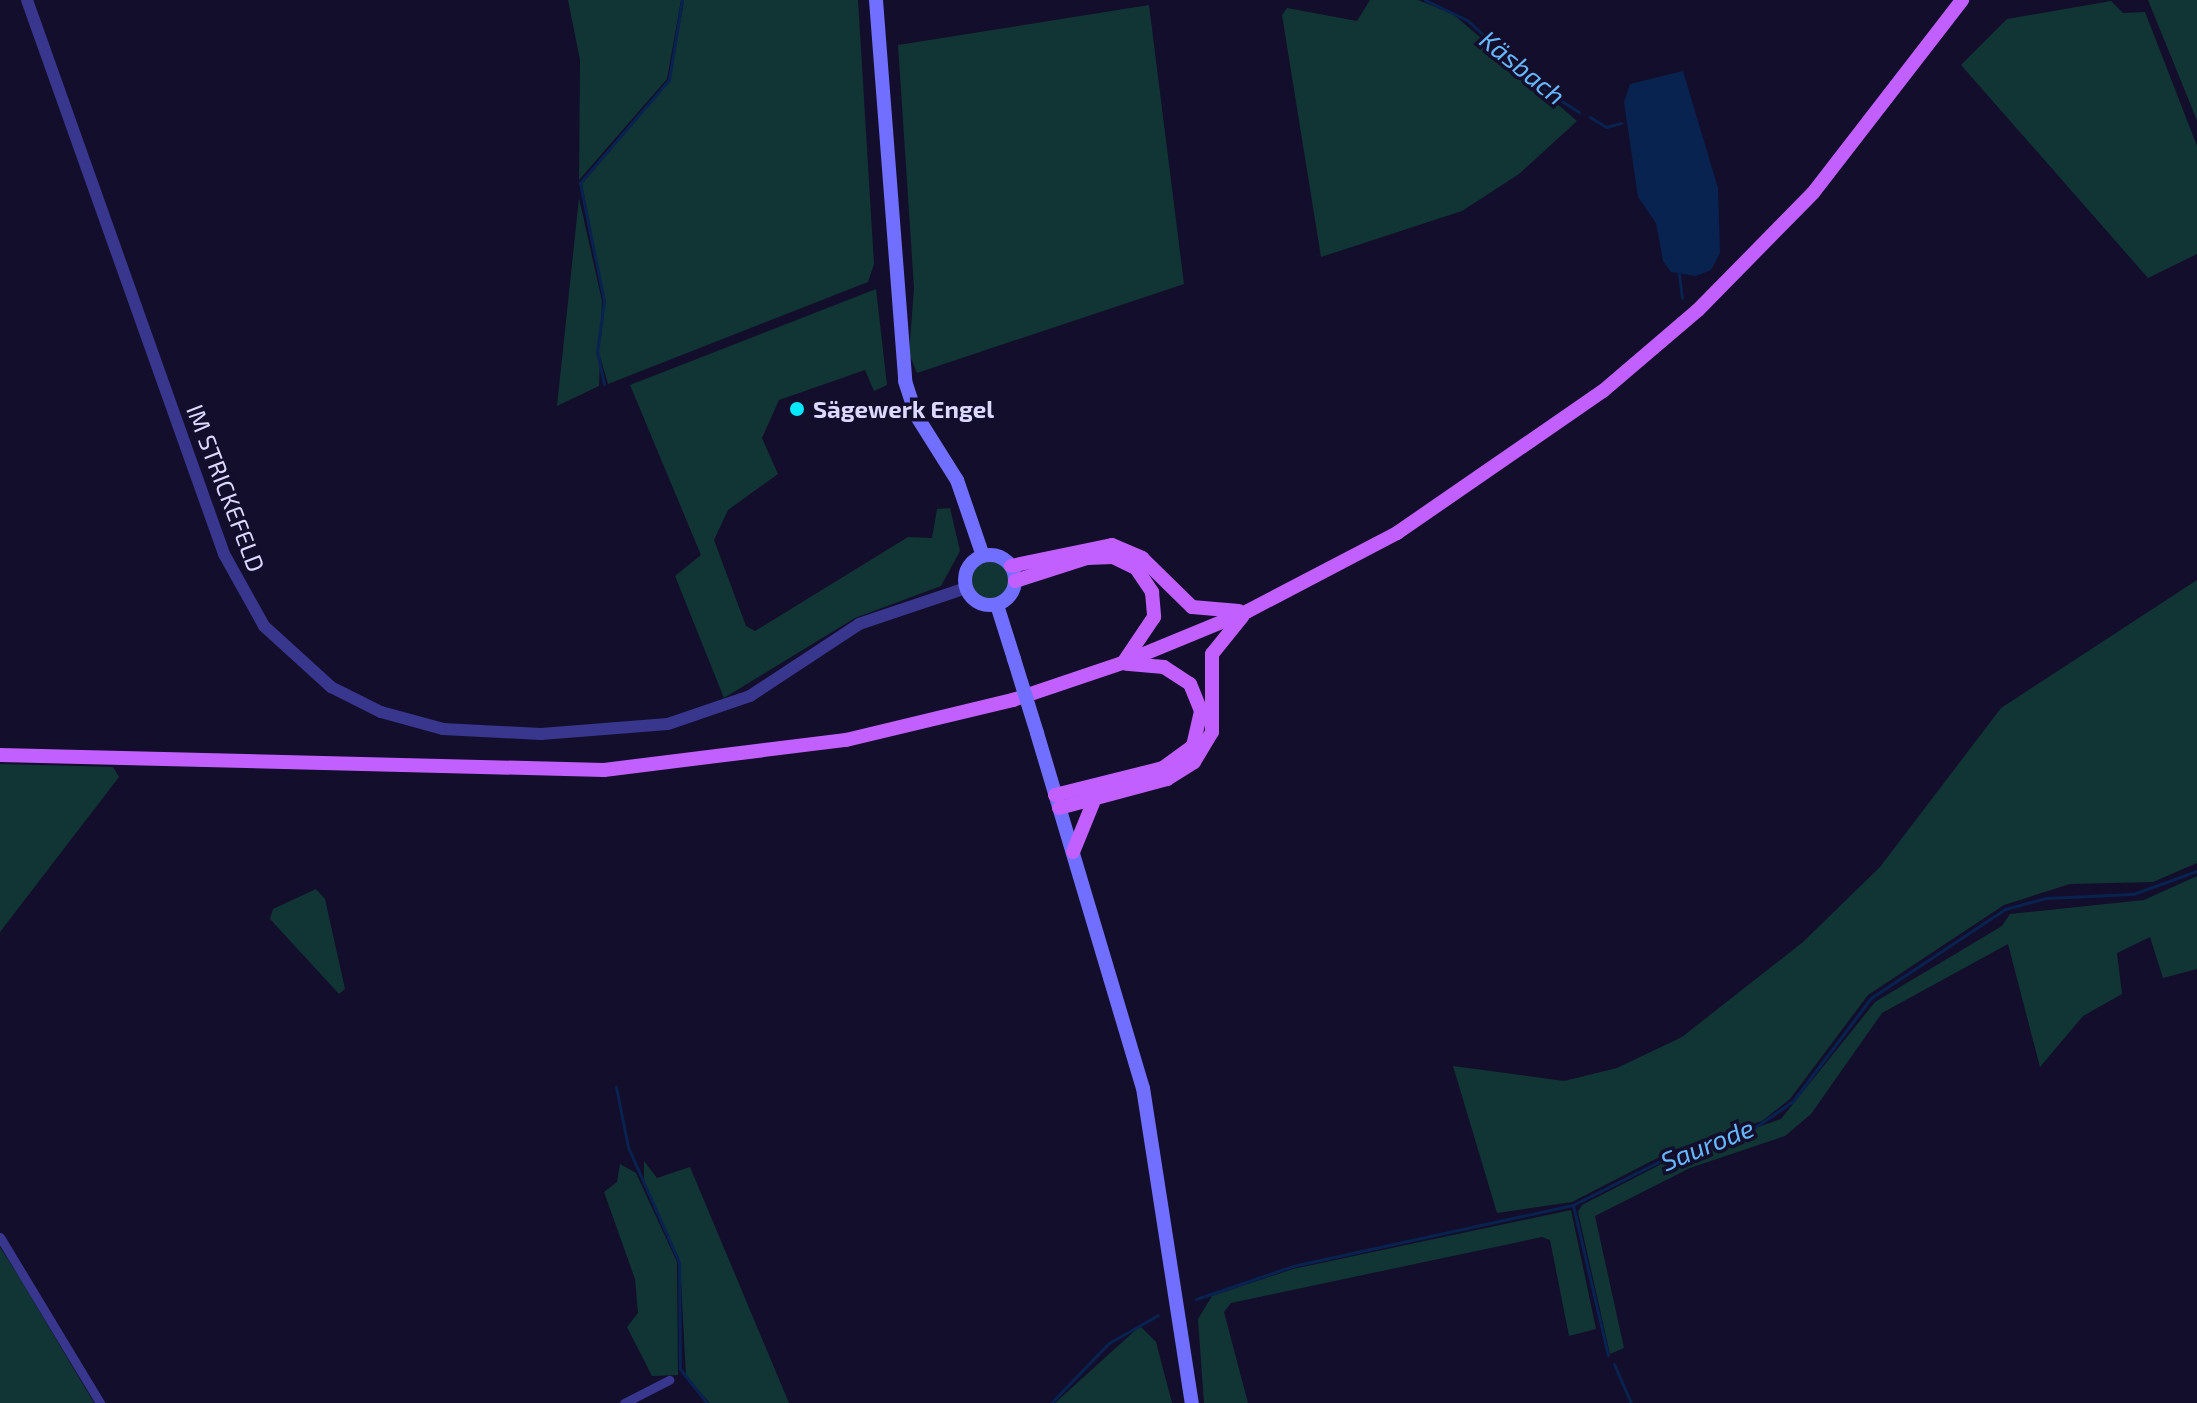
<!DOCTYPE html>
<html>
<head>
<meta charset="utf-8">
<style>
	body { margin:0 }
	#map { position:relative; width:2197px; height:1403px; overflow:hidden; background:#130e2b; font-family:"Exo 2",sans-serif }
	div>[style] { position:absolute }
	[style*='--x'] { left:calc(var(--x)*1px); top:calc(var(--y)*1px); width:calc(var(--w)*1px); rotate:calc(var(--a)*1deg) }
	.green>* { inset:0; background:#113534 }
	.round { border-radius:50% }
	.water>* { inset:0; background:#082350 }
	.stream>* { height:3px; margin:-1.5px; padding:0 1.5px; transform-origin:1.5px; border-radius:1.5px; background:#082350 }
	.minor>* { height:9px; margin:-4.5px; padding:0 4.5px; transform-origin:4.5px; border-radius:4.5px; background:#38368d }
	.tertiary>* { height:12px; margin:-6px; padding:0 6px; transform-origin:6px; border-radius:6px; background:#38368d }
	.secondary>* { height:14px; margin:-7px; padding:0 7px; transform-origin:7px; border-radius:7px; background:#716fff }
	.secondary>.ring { margin:-7px; padding:0; box-sizing:content-box; background:none; border:14px solid #716fff; border-radius:50% }
	.primary>* { height:14px; margin:-7px; padding:0 7px; transform-origin:7px; border-radius:7px; background:#c25fff }
	.secondary-bridge>* { height:14px; margin:-7px; padding:0 7px; transform-origin:7px; border-radius:7px; background:#716fff }
	.dots>* { width:22px; height:22px; translate:-50% -50%; box-sizing:border-box; border:4px solid #130e2b; border-radius:50% }
	span { translate:-50% -50%; white-space:nowrap; text-align:center; line-height:1.15; -webkit-text-stroke:7px #130e2b; paint-order:stroke }
	.poi-label { font-size:24px; color:#dcd8ff; font-weight:700 }
	.left { translate:0 -50%; text-align:left }
	.street-label { font-size:24px; color:#dcd8ff }
	.water-label { font-size:26px; color:#66b9ff; font-style:italic }
</style>
</head>
<body>
<div id="map">
	<div class="green">
		<div style="clip-path:polygon(568px 0,681px 0,667px 79px,579px 180px,580px 60px)"></div>
		<div style="clip-path:polygon(684px 0,858px 0,874px 264px,868px 282px,608px 384px,599px 353px,605px 301px,582px 184px,670px 80px)"></div>
		<div style="clip-path:polygon(1370px 0,1418px 0,1453px 14px,1577px 121px,1519px 174px,1462px 211px,1321px 257px,1282px 15px,1287px 8px,1357px 21px)"></div>
		<div style="clip-path:polygon(2148px 0,2197px 0,2197px 121px,2194px 113px)"></div>
		<div style="clip-path:polygon(2111px 1px,2123px 13px,2145px 12px,2197px 146px,2197px 254px,2148px 278px,1961px 65px,2007px 19px)"></div>
		<div style="clip-path:polygon(1149px 5px,1184px 284px,917px 373px,909px 354px,914px 288px,898px 45px)"></div>
		<div style="clip-path:polygon(579px 198px,602px 301px,599px 386px,557px 406px)"></div>
		<div style="clip-path:polygon(876px 289px,887px 385px,874px 391px,865px 370px,779px 400px,762px 438px,778px 474px,728px 510px,714px 540px,746px 626px,755px 631px,908px 537px,932px 538px,937px 509px,950px 508px,960px 551px,941px 586px,855px 618px,724px 698px,675px 576px,701px 555px,630px 385px)"></div>
		<div class="round" style="left:971px;top:561px;width:38px;height:38px"></div>
		<div style="clip-path:polygon(2197px 580px,2197px 863px,2153px 882px,2070px 884px,2004px 905px,1868px 995px,1790px 1099px,1762px 1121px,1673px 1150px,1572px 1202px,1497px 1213px,1453px 1066px,1564px 1081px,1617px 1068px,1682px 1037px,1803px 942px,1880px 867px,2001px 708px)"></div>
		<div style="clip-path:polygon(0 764px,113px 767px,119px 777px,0 932px)"></div>
		<div style="clip-path:polygon(2197px 876px,2197px 969px,2163px 978px,2150px 937px,2117px 953px,2122px 994px,2083px 1016px,2040px 1067px,2008px 944px,1882px 1013px,1811px 1114px,1785px 1136px,1690px 1168px,1595px 1216px,1624px 1348px,1610px 1354px,1578px 1212px,1582px 1205px,1675px 1157px,1781px 1119px,1875px 1002px,2002px 926px,2010px 914px,2144px 900px)"></div>
		<div style="clip-path:polygon(316px 889px,325px 899px,345px 989px,339px 994px,270px 919px,273px 909px)"></div>
		<div style="clip-path:polygon(644px 1161px,657px 1178px,690px 1167px,789px 1403px,710px 1403px,686px 1376px,680px 1262px,644px 1181px)"></div>
		<div style="clip-path:polygon(620px 1164px,636px 1173px,677px 1262px,678px 1375px,652px 1376px,627px 1327px,638px 1313px,635px 1279px,604px 1192px,617px 1182px)"></div>
		<div style="clip-path:polygon(1571px 1210px,1596px 1329px,1569px 1336px,1550px 1240px,1542px 1237px,1231px 1303px,1224px 1312px,1248px 1403px,1204px 1403px,1198px 1319px,1212px 1296px,1293px 1269px)"></div>
		<div style="clip-path:polygon(0 1247px,21px 1280px,94px 1403px,0 1403px)"></div>
		<div style="clip-path:polygon(1140px 1326px,1156px 1342px,1172px 1403px,1055px 1403px)"></div>
	</div>
	<div class="water">
		<div style="clip-path:polygon(1683px 71px,1718px 188px,1720px 253px,1711px 270px,1696px 276px,1671px 272px,1663px 261px,1656px 223px,1638px 197px,1624px 102px,1630px 84px)"></div>
	</div>
	<div class="stream">
		<div style="--x:1425;--y:0;--w:47;--a:25.5"></div>
		<div style="--x:1467;--y:20;--w:103;--a:42.2"></div>
		<div style="--x:1543;--y:89;--w:43;--a:32.6"></div>
		<div style="--x:1590;--y:117;--w:19;--a:32"></div>
		<div style="--x:1606;--y:127;--w:16;--a:-15"></div>
		<div style="--x:1679;--y:274;--w:24;--a:83"></div>
		<div style="--x:604;--y:384;--w:33;--a:-102"></div>
		<div style="--x:597;--y:352;--w:51;--a:-82.2"></div>
		<div style="--x:604;--y:301;--w:120;--a:-101.5"></div>
		<div style="--x:580;--y:183;--w:136;--a:-49.2"></div>
		<div style="--x:669;--y:80;--w:81;--a:-80.8"></div>
		<div style="--x:616;--y:1087;--w:61;--a:78.7"></div>
		<div style="--x:628;--y:1147;--w:126;--a:66.1"></div>
		<div style="--x:679;--y:1262;--w:107;--a:89.5"></div>
		<div style="--x:680;--y:1369;--w:43;--a:51.5"></div>
		<div style="--x:1573;--y:1205;--w:154;--a:76.9"></div>
		<div style="--x:1196;--y:1299;--w:102;--a:-18.8"></div>
		<div style="--x:1293;--y:1266;--w:287;--a:-12.3"></div>
		<div style="--x:1573;--y:1205;--w:113;--a:-26.8"></div>
		<div style="--x:1674;--y:1154;--w:76;--a:-16"></div>
		<div style="--x:1747;--y:1133;--w:56;--a:-34.8"></div>
		<div style="--x:1793;--y:1101;--w:129;--a:-52.9"></div>
		<div style="--x:1871;--y:998;--w:161;--a:-33.6"></div>
		<div style="--x:2005;--y:909;--w:42;--a:-15"></div>
		<div style="--x:2046;--y:898;--w:87;--a:-2.6"></div>
		<div style="--x:2133;--y:894;--w:68;--a:-19.8"></div>
		<div style="--x:1614;--y:1364;--w:43;--a:66.4"></div>
		<div style="--x:1051;--y:1403;--w:83;--a:-46"></div>
		<div style="--x:1109;--y:1343;--w:56;--a:-29.7"></div>
	</div>
	<div class="minor">
		<div style="--x:0;--y:1237;--w:194;--a:58.9"></div>
		<div style="--x:624;--y:1403;--w:51;--a:-27.1"></div>
	</div>
	<div class="tertiary">
		<div style="--x:27;--y:0;--w:588;--a:70.42"></div>
		<div style="--x:224;--y:554;--w:82;--a:60.9"></div>
		<div style="--x:264;--y:626;--w:91;--a:42.3"></div>
		<div style="--x:331;--y:687;--w:56;--a:26.6"></div>
		<div style="--x:381;--y:712;--w:64;--a:15.3"></div>
		<div style="--x:443;--y:729;--w:98;--a:2.9"></div>
		<div style="--x:541;--y:734;--w:127;--a:-4.5"></div>
		<div style="--x:668;--y:724;--w:87;--a:-18.9"></div>
		<div style="--x:750;--y:696;--w:131;--a:-33.4"></div>
		<div style="--x:859;--y:624;--w:113;--a:-18.6"></div>
	</div>
	<div class="secondary">
		<div style="--x:876;--y:0;--w:382;--a:85.6"></div>
		<div style="--x:905;--y:381;--w:36;--a:72"></div>
		<div style="--x:916;--y:415;--w:77;--a:57.8"></div>
		<div style="--x:957;--y:480;--w:80;--a:71.1"></div>
		<div class="ring" style="left:965px;top:555px;width:36px;height:36px"></div>
		<div style="--x:997;--y:605;--w:57;--a:72.5"></div>
		<div style="--x:1037;--y:733;--w:370;--a:73.4"></div>
		<div style="--x:1143;--y:1088;--w:319;--a:81.2"></div>
	</div>
	<div class="primary">
		<div style="--x:1011;--y:566;--w:103;--a:-11.7"></div>
		<div style="--x:1112;--y:545;--w:33;--a:23"></div>
		<div style="--x:1142;--y:558;--w:70;--a:44.4"></div>
		<div style="--x:1192;--y:607;--w:47;--a:4.9"></div>
		<div style="--x:1015;--y:581;--w:76;--a:-17.7"></div>
		<div style="--x:1087;--y:558;--w:26;--a:-2"></div>
		<div style="--x:1113;--y:557;--w:25;--a:26"></div>
		<div style="--x:1136;--y:568;--w:29;--a:56"></div>
		<div style="--x:1152;--y:592;--w:25;--a:85"></div>
		<div style="--x:1154;--y:617;--w:52;--a:124"></div>
		<div style="--x:0;--y:755;--w:604;--a:1.42"></div>
		<div style="--x:604;--y:770;--w:244;--a:-7.1"></div>
		<div style="--x:846;--y:740;--w:172;--a:-13.5"></div>
		<div style="--x:1013;--y:700;--w:115;--a:-18.7"></div>
		<div style="--x:1122;--y:663;--w:136;--a:-22.4"></div>
		<div style="--x:1248;--y:611;--w:168;--a:-27.6"></div>
		<div style="--x:1397;--y:533;--w:250;--a:-34.6"></div>
		<div style="--x:1603;--y:391;--w:125;--a:-40.5"></div>
		<div style="--x:1698;--y:310;--w:164;--a:-45.5"></div>
		<div style="--x:1813;--y:193;--w:244;--a:-52.3"></div>
		<div style="--x:1055;--y:795;--w:111;--a:-14"></div>
		<div style="--x:1163;--y:768;--w:37;--a:-36"></div>
		<div style="--x:1193;--y:746;--w:36;--a:-77"></div>
		<div style="--x:1201;--y:711;--w:29;--a:-112"></div>
		<div style="--x:1190;--y:684;--w:31;--a:-147"></div>
		<div style="--x:1164;--y:667;--w:38;--a:-175"></div>
		<div style="--x:1059;--y:808;--w:112;--a:-15"></div>
		<div style="--x:1167;--y:779;--w:32;--a:-32"></div>
		<div style="--x:1194;--y:762;--w:35;--a:-59"></div>
		<div style="--x:1212;--y:732;--w:78;--a:-90"></div>
		<div style="--x:1212;--y:654;--w:48;--a:-51"></div>
		<div style="--x:1073;--y:852;--w:53;--a:-67.8"></div>
	</div>
	<div class="secondary-bridge">
		<div style="--x:1014;--y:659;--w:77;--a:72.7"></div>
	</div>
	<div class="dots">
		<div style="left:797px;top:409px;background:#04e8ff"></div>
	</div>
	<div class="poi-label">
		<span class="left" style="left:813px;top:409px">Sägewerk Engel</span>
	</div>
	<div class="street-label">
		<span style="left:226px;top:488px;rotate:69deg">IM STRICKEFELD</span>
	</div>
	<div class="water-label">
		<span style="left:1523px;top:67px;rotate:39deg">Käsbach</span>
		<span style="left:1707px;top:1144px;rotate:-22deg">Saurode</span>
	</div>
</div>
</body>
</html>
